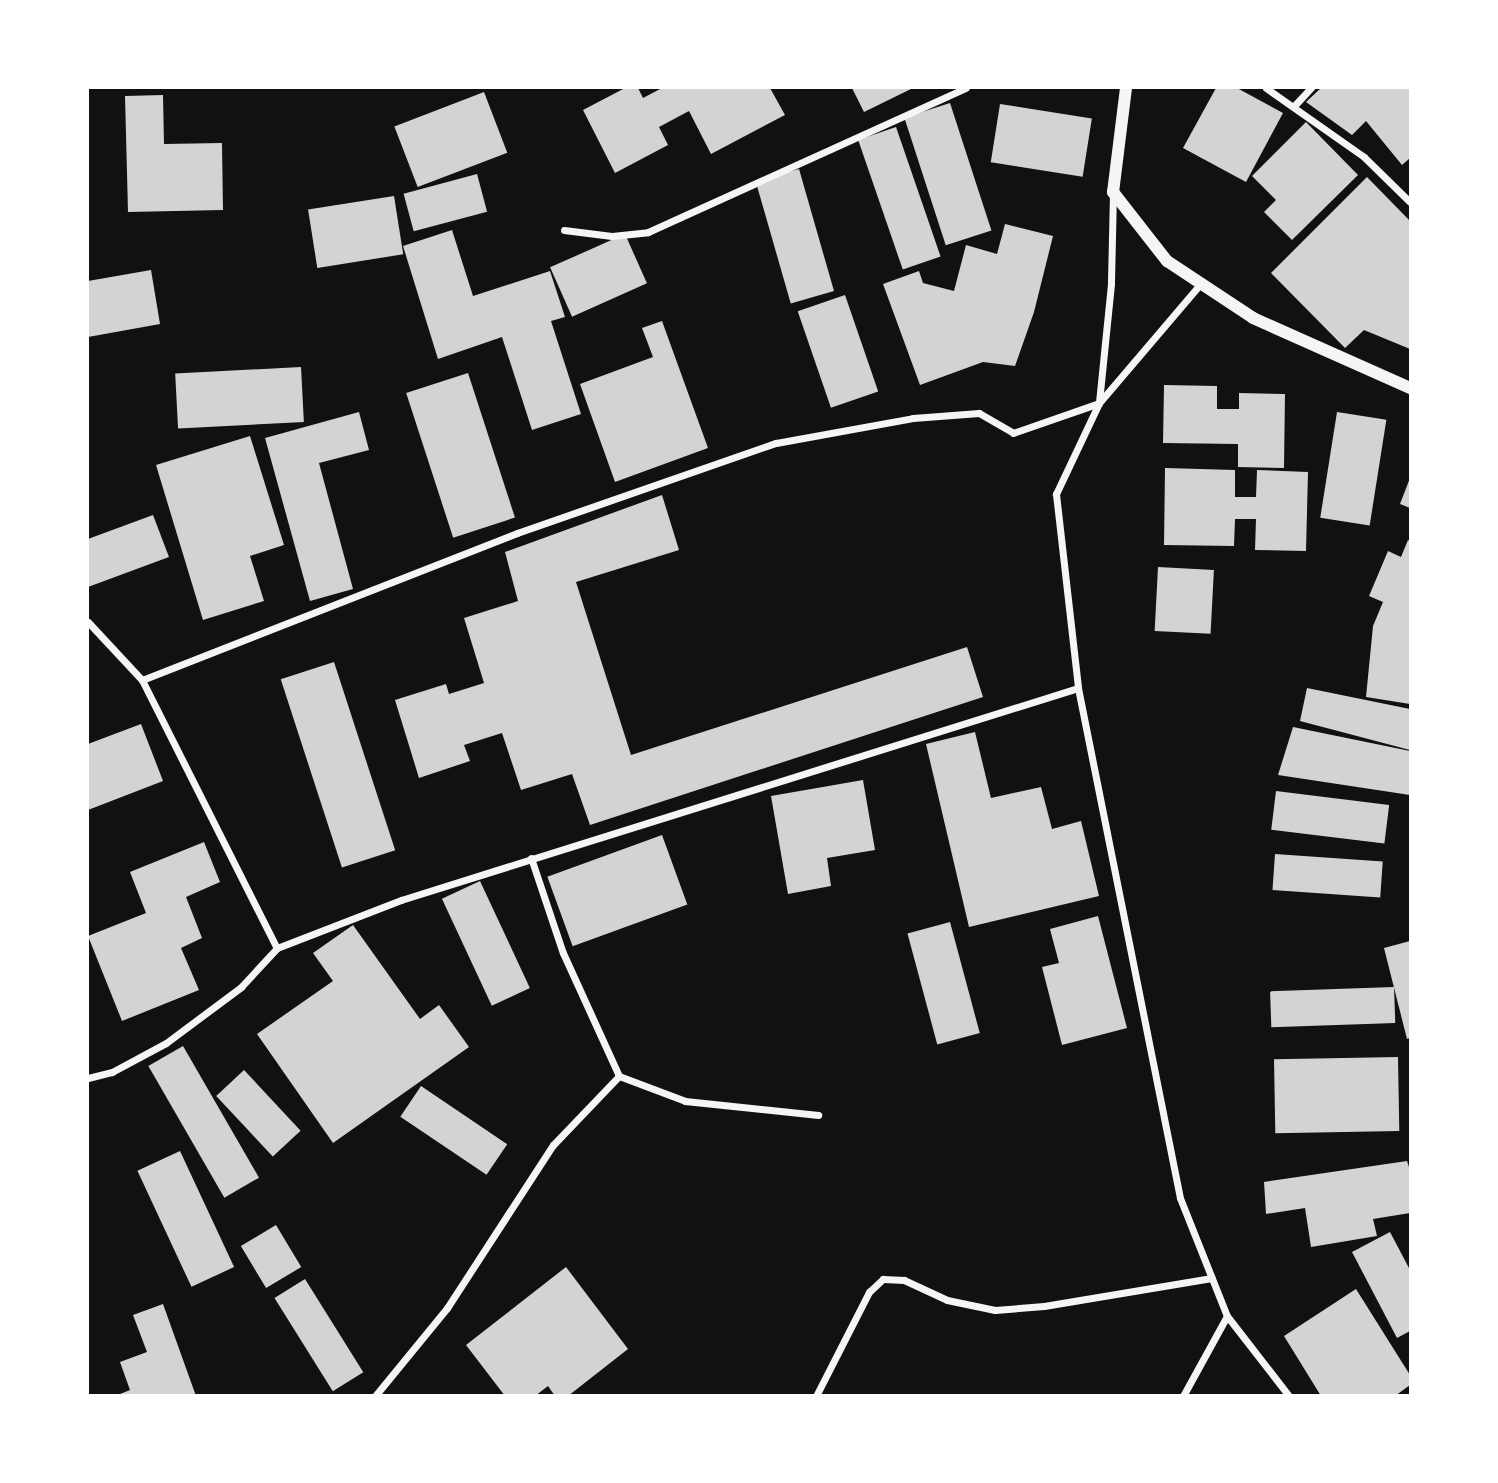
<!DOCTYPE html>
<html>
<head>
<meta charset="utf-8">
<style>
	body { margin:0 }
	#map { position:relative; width:1498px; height:1483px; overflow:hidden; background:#111; font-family:Mulish,sans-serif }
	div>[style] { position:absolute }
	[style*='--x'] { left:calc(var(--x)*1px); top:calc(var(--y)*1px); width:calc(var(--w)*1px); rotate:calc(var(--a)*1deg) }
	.building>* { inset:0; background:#d3d3d3; transform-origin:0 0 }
	.minor>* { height:7px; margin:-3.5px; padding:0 3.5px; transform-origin:3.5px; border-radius:3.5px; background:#f5f5f5 }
	.tertiary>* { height:12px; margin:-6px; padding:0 6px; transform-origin:6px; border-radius:6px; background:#f5f5f5 }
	span { translate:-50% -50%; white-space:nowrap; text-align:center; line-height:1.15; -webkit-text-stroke:7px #fff; paint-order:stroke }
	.frame { position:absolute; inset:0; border:89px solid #fff; pointer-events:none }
</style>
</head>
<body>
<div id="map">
	<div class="building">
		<div style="clip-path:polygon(625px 88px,638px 88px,643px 98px,662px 88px,770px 88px,785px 115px,711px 154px,689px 111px,659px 127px,668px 145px,615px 173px,583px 110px)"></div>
		<div style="clip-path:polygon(852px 88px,913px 88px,864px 112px)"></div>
		<div style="clip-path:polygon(1216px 88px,1237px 88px,1283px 113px,1246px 182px,1183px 148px)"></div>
		<div style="clip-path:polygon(1321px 88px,1410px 88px,1410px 158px,1402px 165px,1366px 121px,1352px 135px,1306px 102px)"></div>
		<div style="left:484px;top:92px;width:65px;height:96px;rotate:69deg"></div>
		<div style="clip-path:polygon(163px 95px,164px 144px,222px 143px,223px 210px,128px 212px,125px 96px)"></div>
		<div style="left:950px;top:103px;width:134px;height:48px;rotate:72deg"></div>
		<div style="left:1000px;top:104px;width:93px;height:59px;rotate:9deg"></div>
		<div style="clip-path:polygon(1306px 122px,1358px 175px,1292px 240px,1264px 212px,1276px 200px,1252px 176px)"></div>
		<div style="left:896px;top:127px;width:137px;height:40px;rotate:71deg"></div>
		<div style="left:799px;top:169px;width:127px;height:45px;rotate:74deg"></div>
		<div style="left:477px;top:174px;width:39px;height:76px;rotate:75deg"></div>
		<div style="clip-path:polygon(1367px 177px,1410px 221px,1410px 349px,1364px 330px,1345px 348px,1271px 273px)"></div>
		<div style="left:394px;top:196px;width:59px;height:87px;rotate:81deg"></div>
		<div style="clip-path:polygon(1005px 224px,1053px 236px,1034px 312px,1015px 366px,983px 362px,920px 385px,883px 284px,919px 271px,923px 283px,954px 291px,966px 245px,997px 254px)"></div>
		<div style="clip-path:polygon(452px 230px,473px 296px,550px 271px,565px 317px,551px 321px,581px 414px,532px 430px,502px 337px,438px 359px,403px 246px)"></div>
		<div style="left:625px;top:234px;width:54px;height:82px;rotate:66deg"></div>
		<div style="clip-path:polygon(151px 270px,160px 324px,88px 337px,88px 281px)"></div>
		<div style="left:845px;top:295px;width:102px;height:50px;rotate:71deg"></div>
		<div style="clip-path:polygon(662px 321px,708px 448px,615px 482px,580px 384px,653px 357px,642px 328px)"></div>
		<div style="left:301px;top:367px;width:55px;height:126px;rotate:87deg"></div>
		<div style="left:468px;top:373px;width:152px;height:65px;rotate:72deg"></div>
		<div style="clip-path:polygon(1164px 385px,1217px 386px,1217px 409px,1239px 409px,1239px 393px,1285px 394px,1284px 468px,1238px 467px,1238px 444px,1163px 443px)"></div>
		<div style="clip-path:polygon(359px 412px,369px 450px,319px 463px,353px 589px,310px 601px,265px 438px)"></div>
		<div style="left:1337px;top:412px;width:50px;height:107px;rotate:9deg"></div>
		<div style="clip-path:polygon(250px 436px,284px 545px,250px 556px,264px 601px,203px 620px,156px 465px)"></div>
		<div style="clip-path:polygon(1165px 468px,1235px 470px,1235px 497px,1256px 497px,1257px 470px,1308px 472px,1306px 551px,1255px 550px,1256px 519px,1235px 519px,1234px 546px,1164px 545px)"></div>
		<div style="clip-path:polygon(1410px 478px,1410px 508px,1400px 504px)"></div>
		<div style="clip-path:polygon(662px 495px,679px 550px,576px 582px,631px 755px,967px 647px,983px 697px,590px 825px,572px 774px,521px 790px,502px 733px,464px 745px,470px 761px,419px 778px,395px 700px,446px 684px,449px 694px,484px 683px,464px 618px,518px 601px,505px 552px)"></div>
		<div style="clip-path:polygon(153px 515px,169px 557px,88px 587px,88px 539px)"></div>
		<div style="clip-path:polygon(1408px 540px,1410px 541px,1410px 704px,1366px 697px,1373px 626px,1383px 602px,1369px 596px,1388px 551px,1401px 557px)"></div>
		<div style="left:1158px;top:567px;width:56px;height:64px;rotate:3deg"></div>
		<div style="left:334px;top:662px;width:198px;height:56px;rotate:72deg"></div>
		<div style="clip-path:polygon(1307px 688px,1410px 709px,1410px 750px,1300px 721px)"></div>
		<div style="clip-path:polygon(141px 724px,163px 781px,88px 810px,88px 744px)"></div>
		<div style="clip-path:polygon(1293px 727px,1410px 751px,1410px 795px,1278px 775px)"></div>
		<div style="clip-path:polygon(975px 732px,991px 798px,1041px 787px,1052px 829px,1081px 821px,1099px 896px,969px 927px,926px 744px)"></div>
		<div style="clip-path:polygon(863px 780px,875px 850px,827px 858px,831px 886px,788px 894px,771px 796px)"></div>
		<div style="left:1276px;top:791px;width:114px;height:39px;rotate:7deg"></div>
		<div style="left:662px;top:835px;width:74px;height:122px;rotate:70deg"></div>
		<div style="clip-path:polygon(204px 842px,220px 882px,186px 897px,202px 938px,181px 948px,199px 990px,122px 1021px,88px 936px,146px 913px,130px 872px)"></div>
		<div style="left:1275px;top:854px;width:108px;height:36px;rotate:4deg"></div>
		<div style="left:480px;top:881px;width:118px;height:42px;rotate:65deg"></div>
		<div style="clip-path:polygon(1098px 916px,1127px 1028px,1062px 1045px,1042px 967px,1059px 963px,1050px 929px)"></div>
		<div style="left:950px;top:922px;width:115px;height:44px;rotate:75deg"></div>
		<div style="clip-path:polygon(353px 925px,420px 1019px,439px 1005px,469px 1047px,333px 1143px,257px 1034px,333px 981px,313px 953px)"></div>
		<div style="clip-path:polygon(1410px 941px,1410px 1038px,1407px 1039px,1384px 948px)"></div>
		<div style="left:1394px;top:987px;width:36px;height:124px;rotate:88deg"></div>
		<div style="left:183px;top:1046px;width:152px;height:40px;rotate:60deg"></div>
		<div style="left:1398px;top:1057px;width:74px;height:124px;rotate:89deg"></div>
		<div style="left:244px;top:1070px;width:83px;height:38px;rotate:47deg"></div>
		<div style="left:421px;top:1086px;width:104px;height:37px;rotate:34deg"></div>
		<div style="left:180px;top:1151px;width:128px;height:47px;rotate:65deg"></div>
		<div style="clip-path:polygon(1407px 1161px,1410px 1170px,1410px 1213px,1373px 1219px,1377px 1236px,1311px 1247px,1305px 1208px,1266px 1214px,1264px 1182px)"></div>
		<div style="left:276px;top:1225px;width:49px;height:41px;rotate:59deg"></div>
		<div style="clip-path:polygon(1390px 1232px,1410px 1270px,1410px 1331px,1397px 1338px,1352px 1252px)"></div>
		<div style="clip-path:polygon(566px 1267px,628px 1349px,568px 1396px,555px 1396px,548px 1386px,535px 1396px,505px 1396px,466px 1345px)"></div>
		<div style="left:305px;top:1279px;width:110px;height:36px;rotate:58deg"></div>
		<div style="clip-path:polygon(1356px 1289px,1410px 1375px,1410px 1385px,1395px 1396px,1321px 1396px,1284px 1336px)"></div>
		<div style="clip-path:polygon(163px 1304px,196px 1396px,115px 1396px,130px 1390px,120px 1362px,147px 1352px,133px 1315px)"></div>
	</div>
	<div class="minor">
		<div style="--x:1266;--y:88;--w:120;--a:35.1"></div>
		<div style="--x:1364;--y:157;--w:64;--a:44.4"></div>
		<div style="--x:1294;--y:106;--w:25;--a:-47"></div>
		<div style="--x:1113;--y:193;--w:91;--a:91.3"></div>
		<div style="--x:1111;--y:284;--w:120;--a:95.8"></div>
		<div style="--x:1099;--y:403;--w:101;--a:115.3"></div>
		<div style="--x:1056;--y:494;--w:195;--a:83.5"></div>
		<div style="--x:1078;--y:688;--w:520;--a:78.69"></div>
		<div style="--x:1180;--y:1198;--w:127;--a:68.3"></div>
		<div style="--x:1227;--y:1316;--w:101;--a:52.2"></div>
		<div style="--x:564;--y:230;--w:48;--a:7.1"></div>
		<div style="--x:612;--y:236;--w:36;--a:-6"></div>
		<div style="--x:648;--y:232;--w:349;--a:-24.4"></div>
		<div style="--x:88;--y:622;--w:79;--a:47"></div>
		<div style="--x:142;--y:680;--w:300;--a:63.3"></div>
		<div style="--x:142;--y:680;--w:403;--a:-21.4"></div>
		<div style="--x:517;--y:533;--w:274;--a:-19.2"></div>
		<div style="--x:776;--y:443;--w:139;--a:-10.3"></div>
		<div style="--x:913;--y:418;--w:66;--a:-4.3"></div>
		<div style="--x:979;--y:413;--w:39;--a:30"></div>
		<div style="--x:1013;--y:433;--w:91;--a:-19.2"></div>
		<div style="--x:1099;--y:403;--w:157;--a:-49.6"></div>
		<div style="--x:531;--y:858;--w:100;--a:71.4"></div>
		<div style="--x:563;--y:953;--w:135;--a:65.5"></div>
		<div style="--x:619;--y:1076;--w:71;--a:20.7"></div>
		<div style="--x:685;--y:1101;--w:134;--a:6"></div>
		<div style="--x:88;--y:1078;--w:25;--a:-14"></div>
		<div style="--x:112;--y:1072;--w:61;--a:-28.2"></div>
		<div style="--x:166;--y:1043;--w:94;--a:-36.7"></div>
		<div style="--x:241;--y:987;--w:53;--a:-47.3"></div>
		<div style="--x:277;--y:948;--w:133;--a:-21.2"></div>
		<div style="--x:401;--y:900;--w:709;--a:-17.39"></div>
		<div style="--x:375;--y:1396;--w:114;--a:-50.7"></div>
		<div style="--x:447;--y:1308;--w:194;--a:-57"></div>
		<div style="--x:553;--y:1145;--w:95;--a:-46.3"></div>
		<div style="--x:816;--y:1396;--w:117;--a:-63"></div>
		<div style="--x:869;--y:1292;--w:19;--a:-43"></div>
		<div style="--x:883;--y:1279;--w:21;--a:3"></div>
		<div style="--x:904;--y:1280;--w:47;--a:24.9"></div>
		<div style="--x:947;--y:1300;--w:49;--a:11.8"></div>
		<div style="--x:995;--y:1310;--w:49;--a:-4.7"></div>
		<div style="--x:1044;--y:1306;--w:170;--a:-9.5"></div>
		<div style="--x:1183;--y:1396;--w:91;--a:-61.2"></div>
	</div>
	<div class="tertiary">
		<div style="--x:1126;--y:88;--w:105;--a:97.1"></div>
		<div style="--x:1113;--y:192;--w:88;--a:52"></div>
		<div style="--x:1167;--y:261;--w:103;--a:33.5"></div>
		<div style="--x:1253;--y:318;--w:172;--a:24"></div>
	</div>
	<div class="frame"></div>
</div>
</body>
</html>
